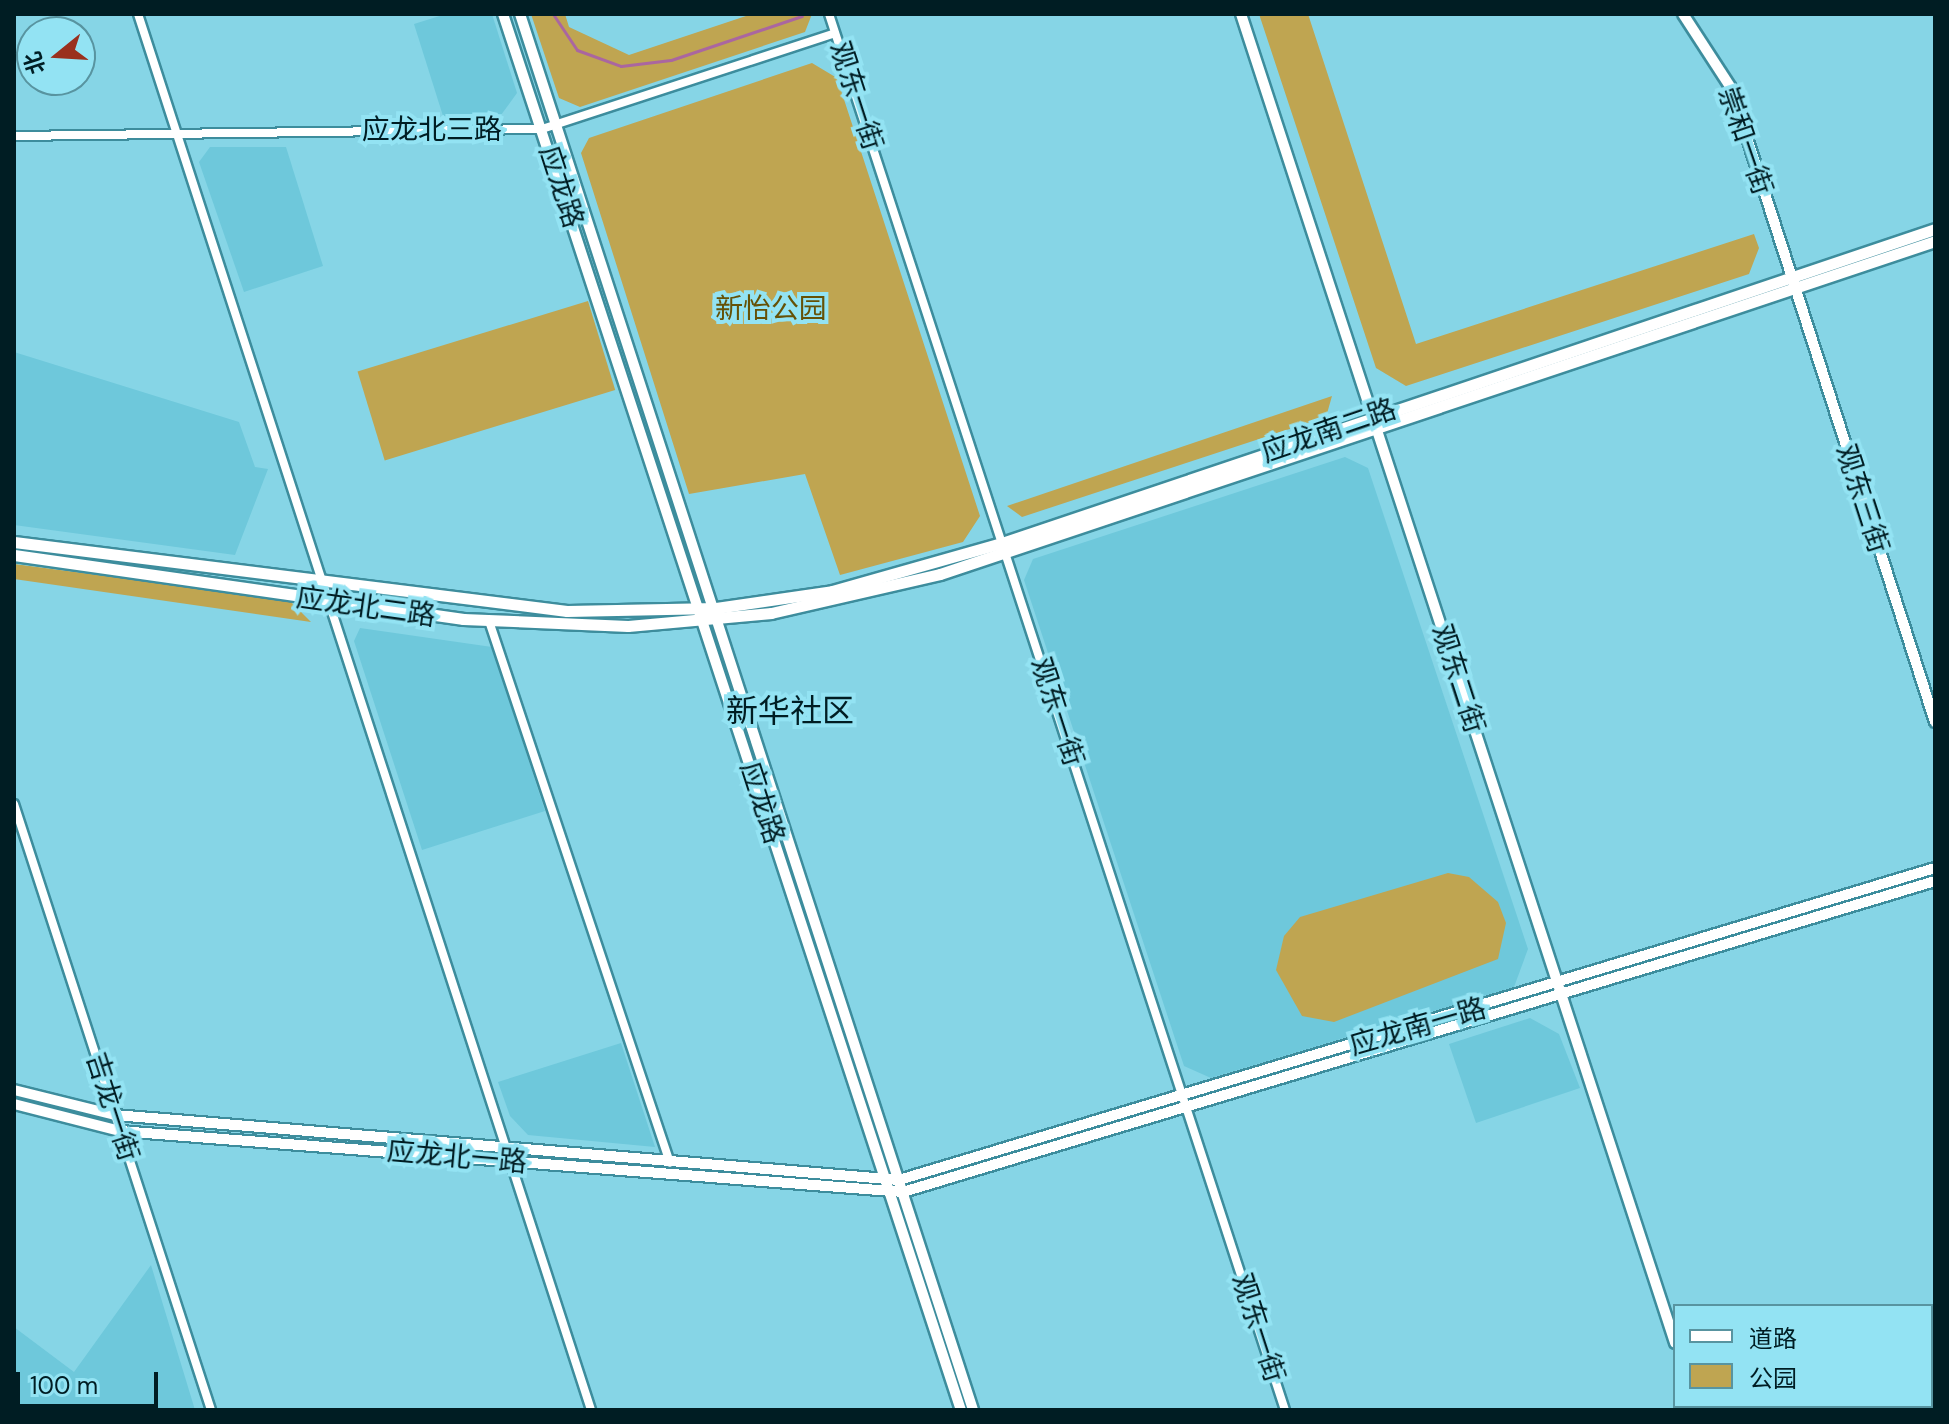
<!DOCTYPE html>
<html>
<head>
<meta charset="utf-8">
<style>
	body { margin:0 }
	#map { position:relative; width:1949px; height:1424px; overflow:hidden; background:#86d5e6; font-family:"DM Sans","Noto Sans SC",sans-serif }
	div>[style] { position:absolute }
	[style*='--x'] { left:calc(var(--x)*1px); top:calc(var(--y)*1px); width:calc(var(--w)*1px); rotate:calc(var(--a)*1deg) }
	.built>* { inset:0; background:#6ec8db }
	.green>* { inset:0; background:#bfa551; transform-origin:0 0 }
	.stream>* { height:3px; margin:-1.5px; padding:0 1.5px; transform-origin:1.5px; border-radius:1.5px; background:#aa66a0 }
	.roads { filter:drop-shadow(2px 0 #3d8d9d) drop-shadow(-2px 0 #3d8d9d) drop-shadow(0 2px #3d8d9d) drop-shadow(0 -2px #3d8d9d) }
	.minor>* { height:8px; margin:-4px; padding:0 4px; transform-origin:4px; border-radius:4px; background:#fff }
	.tertiary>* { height:10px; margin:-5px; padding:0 5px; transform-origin:5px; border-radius:5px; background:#fff }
	.secondary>* { height:11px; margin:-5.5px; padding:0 5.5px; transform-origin:5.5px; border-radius:5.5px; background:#fff }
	span { translate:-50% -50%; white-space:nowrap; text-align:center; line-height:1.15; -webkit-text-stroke:8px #93e3f3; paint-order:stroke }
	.street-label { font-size:28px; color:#001d23 }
	.park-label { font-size:28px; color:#655106 }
	.quarter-label { font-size:32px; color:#001d23 }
	.frame { position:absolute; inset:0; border:16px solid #001d23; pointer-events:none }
	.legend { position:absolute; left:1673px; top:1304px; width:260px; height:104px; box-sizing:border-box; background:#93e3f3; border:2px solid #5894a0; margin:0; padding:10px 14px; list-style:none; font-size:24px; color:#001d23 }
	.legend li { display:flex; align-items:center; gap:16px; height:40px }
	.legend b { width:40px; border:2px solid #5894a0 }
	.north { position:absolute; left:16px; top:16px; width:80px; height:80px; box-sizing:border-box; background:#93e3f3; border:2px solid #5894a0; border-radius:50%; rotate:252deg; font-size:22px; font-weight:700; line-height:32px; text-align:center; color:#001d23 }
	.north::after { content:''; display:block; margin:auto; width:28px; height:36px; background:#9a301d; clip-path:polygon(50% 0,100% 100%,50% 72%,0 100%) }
	.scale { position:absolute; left:16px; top:1372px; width:142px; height:36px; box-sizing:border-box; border:4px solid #001d23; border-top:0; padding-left:10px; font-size:24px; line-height:28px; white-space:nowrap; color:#001d23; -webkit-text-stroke:6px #93e3f3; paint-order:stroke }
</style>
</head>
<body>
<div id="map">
	<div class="built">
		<div style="clip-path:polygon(446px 14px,492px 14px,517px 93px,501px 115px,443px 116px,414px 24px)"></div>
		<div style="clip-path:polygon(210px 147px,286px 147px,323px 266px,244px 292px,199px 162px)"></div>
		<div style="clip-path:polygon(14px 352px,239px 422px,255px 467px,268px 469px,235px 555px,14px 525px)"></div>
		<div style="clip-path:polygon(1345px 457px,1368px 468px,1528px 949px,1514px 987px,1211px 1078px,1184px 1066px,1024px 580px,1033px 559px)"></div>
		<div style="clip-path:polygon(360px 628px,492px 647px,545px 811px,422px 850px,354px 641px)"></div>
		<div style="clip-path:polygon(1530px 1018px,1559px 1034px,1580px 1088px,1476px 1123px,1449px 1044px)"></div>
		<div style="clip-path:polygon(621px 1043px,655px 1147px,528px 1135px,510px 1116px,498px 1082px)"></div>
		<div style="clip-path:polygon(151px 1265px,195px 1410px,14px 1409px,14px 1327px,74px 1372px)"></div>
	</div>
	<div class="green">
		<div style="clip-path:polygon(531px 14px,565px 14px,569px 27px,629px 55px,752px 14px,812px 14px,805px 32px,580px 107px,559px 98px)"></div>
		<div style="clip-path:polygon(1259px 14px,1308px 14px,1416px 344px,1754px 234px,1759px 248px,1749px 274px,1406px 386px,1376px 368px)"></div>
		<div style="clip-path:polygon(812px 63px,837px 78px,980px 516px,963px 542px,840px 575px,805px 474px,689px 494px,581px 153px,589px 138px)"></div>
		<div style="left:588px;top:301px;width:93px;height:241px;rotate:73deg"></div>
		<div style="clip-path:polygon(1332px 396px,1326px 417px,1022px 517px,1007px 506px)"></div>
		<div style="clip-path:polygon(14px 564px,289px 600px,311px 622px,14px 579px)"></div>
		<div style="clip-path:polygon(1448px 873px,1469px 877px,1498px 902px,1506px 923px,1498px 959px,1334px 1022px,1302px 1016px,1276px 970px,1284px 936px,1300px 917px)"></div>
	</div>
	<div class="stream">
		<div style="--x:553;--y:14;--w:43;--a:56.3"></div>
		<div style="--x:577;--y:50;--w:47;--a:20"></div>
		<div style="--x:621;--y:66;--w:50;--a:-6.8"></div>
		<div style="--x:671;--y:60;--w:138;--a:-18.6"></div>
	</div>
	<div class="roads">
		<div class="minor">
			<div style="--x:138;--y:14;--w:1468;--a:72.02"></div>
			<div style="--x:829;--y:14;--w:1469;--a:71.91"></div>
			<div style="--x:14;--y:136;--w:528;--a:-0.76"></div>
			<div style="--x:542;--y:129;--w:308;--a:-18.1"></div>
			<div style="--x:489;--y:621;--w:571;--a:71.53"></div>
			<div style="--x:14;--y:804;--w:637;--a:71.99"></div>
		</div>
		<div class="tertiary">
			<div style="--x:503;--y:14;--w:1469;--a:71.84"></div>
			<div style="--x:520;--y:14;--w:1468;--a:72.02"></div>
			<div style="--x:1241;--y:14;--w:1398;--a:71.91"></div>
			<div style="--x:1683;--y:14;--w:88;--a:57"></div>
			<div style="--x:1731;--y:88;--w:666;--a:72.16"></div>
			<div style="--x:14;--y:1090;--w:104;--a:13.9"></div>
			<div style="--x:115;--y:1115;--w:787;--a:4.74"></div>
			<div style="--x:899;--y:1180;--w:1082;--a:-16.76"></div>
			<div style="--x:14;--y:1104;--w:109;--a:14.3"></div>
			<div style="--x:120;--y:1131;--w:785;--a:4.45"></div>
			<div style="--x:903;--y:1192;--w:1078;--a:-16.77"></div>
			<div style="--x:1695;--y:1406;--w:4;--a:63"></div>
		</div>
		<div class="secondary">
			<div style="--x:14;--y:542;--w:557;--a:7.11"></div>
			<div style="--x:567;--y:611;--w:149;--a:-1.2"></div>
			<div style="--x:716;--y:608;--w:117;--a:-8.3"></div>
			<div style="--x:832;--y:591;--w:177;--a:-15.8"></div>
			<div style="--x:1002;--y:543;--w:984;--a:-18.6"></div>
			<div style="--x:14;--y:555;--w:454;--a:8.1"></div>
			<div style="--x:463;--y:619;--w:165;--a:2.4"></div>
			<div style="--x:628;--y:626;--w:144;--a:-5.2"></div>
			<div style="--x:771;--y:613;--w:173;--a:-13"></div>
			<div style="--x:940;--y:574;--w:1049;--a:-18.5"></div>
		</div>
	</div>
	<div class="street-label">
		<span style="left:856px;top:96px;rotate:72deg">观东一街</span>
		<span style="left:432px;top:130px">应龙北三路</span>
		<span style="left:1745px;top:141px;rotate:71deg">崇和一街</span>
		<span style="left:561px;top:187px;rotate:72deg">应龙路</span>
		<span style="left:1329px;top:431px;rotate:-19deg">应龙南二路</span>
		<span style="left:1862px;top:499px;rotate:72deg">观东三街</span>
		<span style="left:366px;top:607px;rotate:8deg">应龙北二路</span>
		<span style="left:1458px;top:679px;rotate:72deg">观东二街</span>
		<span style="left:1057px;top:712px;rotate:72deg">观东一街</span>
		<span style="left:762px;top:803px;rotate:72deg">应龙路</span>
		<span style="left:1418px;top:1027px;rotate:-16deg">应龙南一路</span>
		<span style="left:112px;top:1107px;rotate:72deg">吉龙一街</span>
		<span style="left:457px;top:1157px;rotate:5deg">应龙北一路</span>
		<span style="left:1258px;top:1328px;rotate:72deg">观东一街</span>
	</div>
	<div class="park-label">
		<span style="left:771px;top:309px">新怡公园</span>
	</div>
	<div class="quarter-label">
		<span style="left:790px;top:711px">新华社区</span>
	</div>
	<div class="frame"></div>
	<ul class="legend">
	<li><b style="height:10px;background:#fff"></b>道路</li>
	<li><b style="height:22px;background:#bfa551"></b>公园</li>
	</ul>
	<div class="north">北</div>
	<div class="scale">100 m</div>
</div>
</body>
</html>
